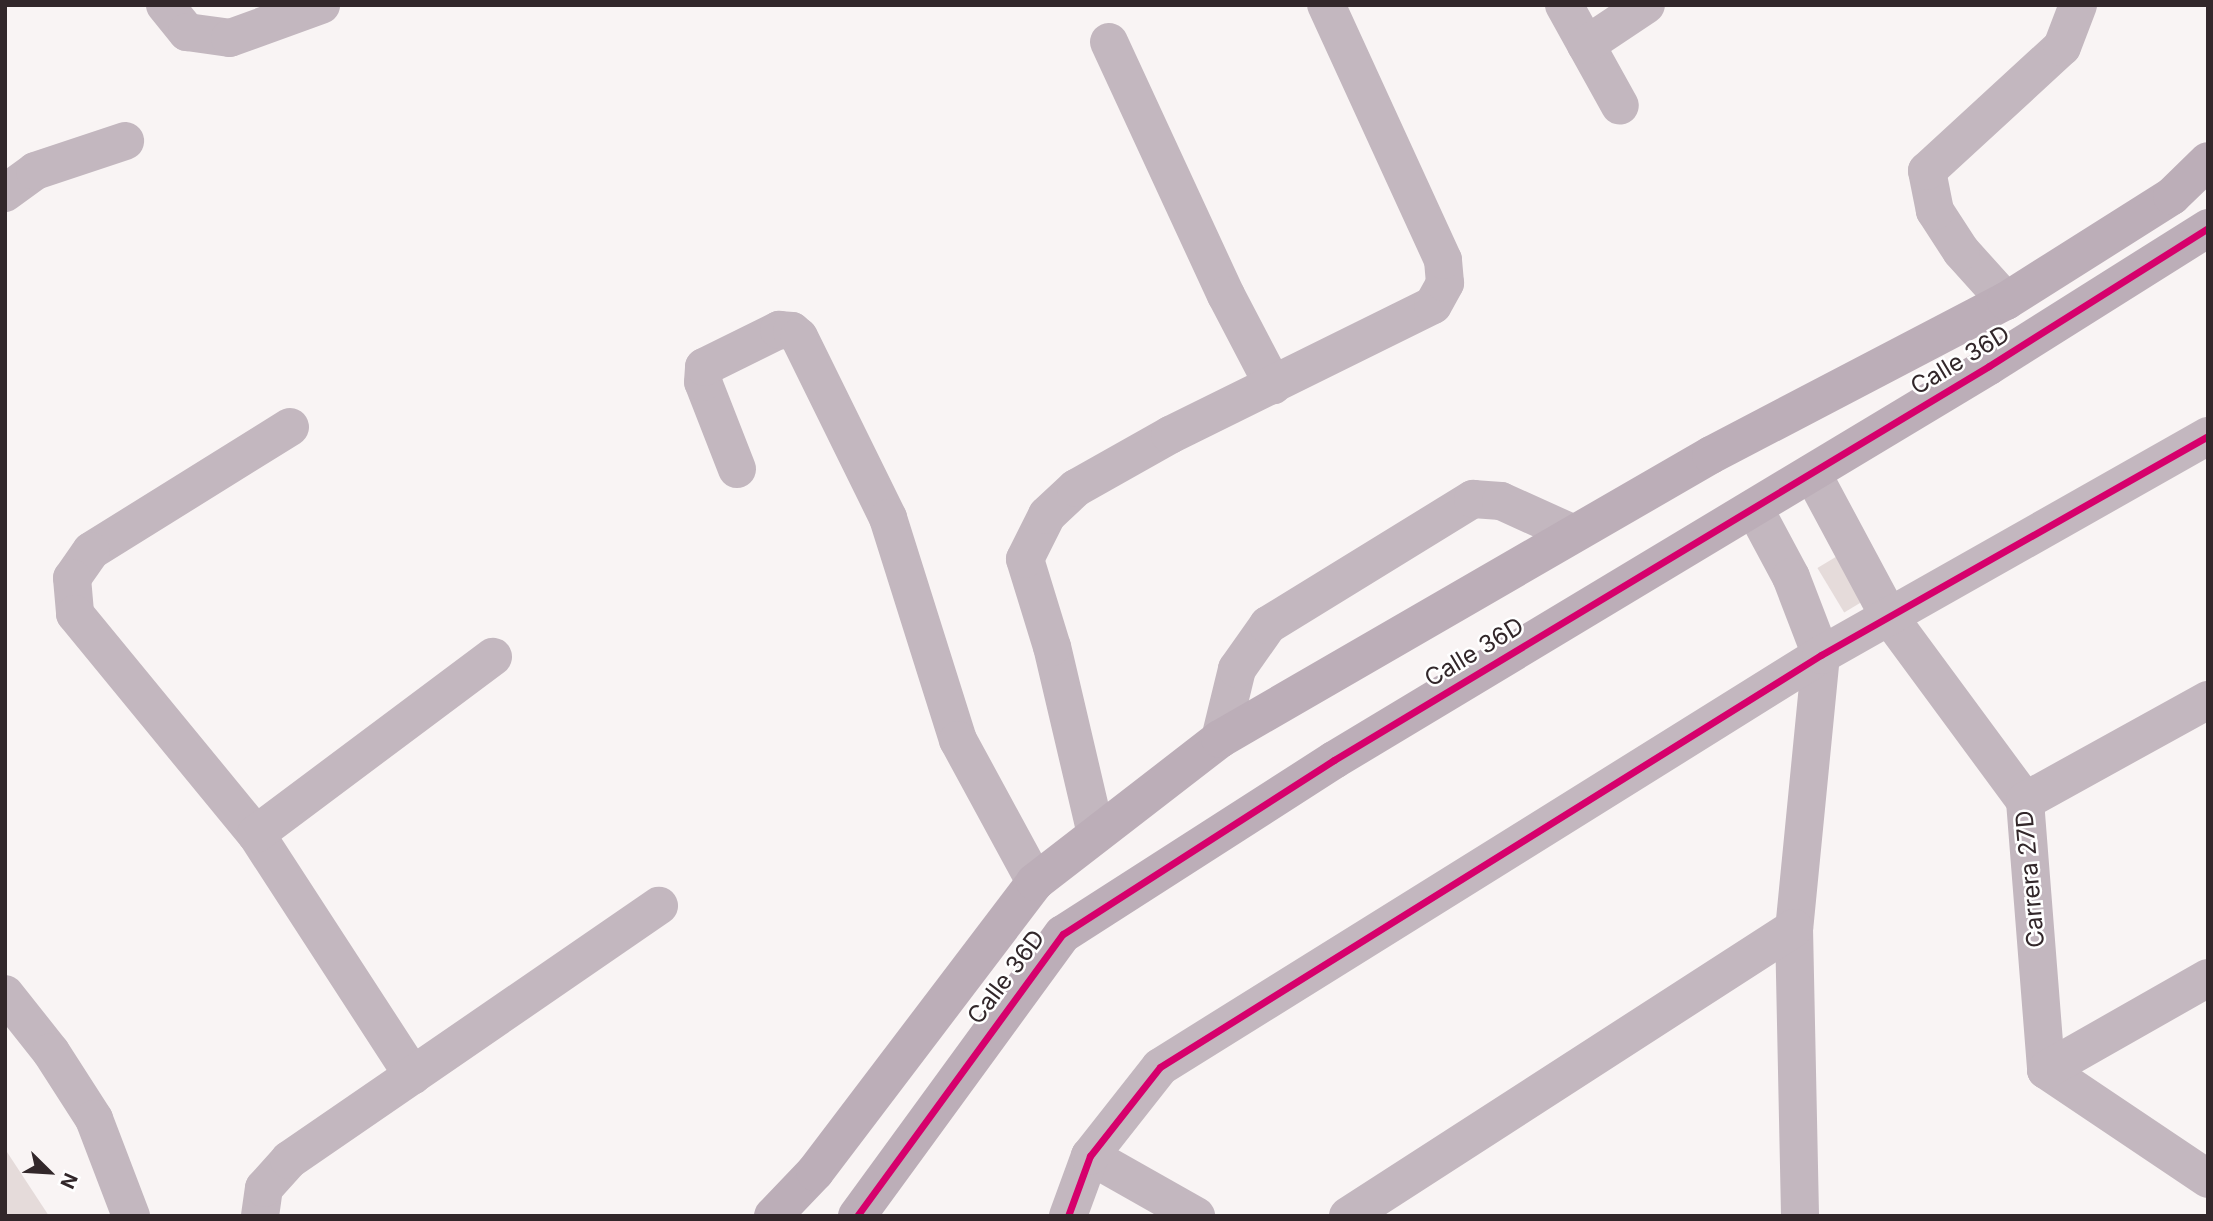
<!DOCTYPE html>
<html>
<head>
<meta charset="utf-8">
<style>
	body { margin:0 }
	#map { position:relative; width:2213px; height:1221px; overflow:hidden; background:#f9f4f4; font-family:Inter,sans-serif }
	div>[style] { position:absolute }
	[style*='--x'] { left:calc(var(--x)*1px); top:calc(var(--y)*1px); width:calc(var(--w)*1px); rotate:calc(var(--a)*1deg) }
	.building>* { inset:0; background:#e5dbda; transform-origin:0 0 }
	.minor>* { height:38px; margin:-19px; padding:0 19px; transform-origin:19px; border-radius:19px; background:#c3b7bf }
	.major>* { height:38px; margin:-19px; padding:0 19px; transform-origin:19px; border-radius:19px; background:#bcaeb8 }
	.cycleway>* { height:7px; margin:-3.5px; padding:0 3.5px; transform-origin:3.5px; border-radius:3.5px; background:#d6006c }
	span { translate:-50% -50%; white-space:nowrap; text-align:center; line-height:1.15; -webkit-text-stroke:5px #fff; paint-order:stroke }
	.street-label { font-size:24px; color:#32272a }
	.frame { position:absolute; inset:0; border:7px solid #32272a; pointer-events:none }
	.north { position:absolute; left:14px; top:1137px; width:70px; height:70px; -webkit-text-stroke:5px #fff; paint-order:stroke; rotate:114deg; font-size:19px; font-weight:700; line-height:28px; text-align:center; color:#32272a }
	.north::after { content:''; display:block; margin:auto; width:24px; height:32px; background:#32272a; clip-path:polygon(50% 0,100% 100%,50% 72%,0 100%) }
</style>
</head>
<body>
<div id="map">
	<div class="building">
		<div style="left:1844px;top:552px;width:52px;height:31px;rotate:59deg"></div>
		<div style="clip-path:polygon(5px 1149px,49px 1216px,5px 1216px)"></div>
	</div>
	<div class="minor">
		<div style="--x:165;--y:5;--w:35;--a:51"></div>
		<div style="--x:187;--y:32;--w:43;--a:7.9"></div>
		<div style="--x:230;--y:38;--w:97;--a:-19.9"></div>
		<div style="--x:1564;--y:5;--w:115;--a:61"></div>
		<div style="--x:1109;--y:42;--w:279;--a:65.2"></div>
		<div style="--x:1226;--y:295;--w:102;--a:62.4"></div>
		<div style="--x:1586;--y:45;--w:72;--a:-33.7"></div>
		<div style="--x:5;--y:193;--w:37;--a:-36"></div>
		<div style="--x:35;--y:171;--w:95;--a:-18.4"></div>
		<div style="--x:2006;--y:301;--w:67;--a:-132"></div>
		<div style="--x:1961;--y:251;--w:48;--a:-123"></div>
		<div style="--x:1935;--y:211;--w:41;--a:-101.3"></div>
		<div style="--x:1927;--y:171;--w:183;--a:-42.6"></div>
		<div style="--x:2062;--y:47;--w:45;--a:-69.1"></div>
		<div style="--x:290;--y:427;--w:234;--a:148.1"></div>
		<div style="--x:91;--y:551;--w:33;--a:125"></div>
		<div style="--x:72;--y:578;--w:36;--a:85"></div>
		<div style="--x:75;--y:614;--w:285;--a:50.6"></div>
		<div style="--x:256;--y:834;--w:288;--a:57"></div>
		<div style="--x:737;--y:469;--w:93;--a:-111.3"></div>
		<div style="--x:703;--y:382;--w:15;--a:-86"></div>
		<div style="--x:704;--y:367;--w:84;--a:-26.3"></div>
		<div style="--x:779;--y:330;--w:13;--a:4"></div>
		<div style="--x:792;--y:331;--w:9;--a:41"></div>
		<div style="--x:799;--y:337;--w:202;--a:63.8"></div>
		<div style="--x:888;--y:518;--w:233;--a:72.5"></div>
		<div style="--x:958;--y:740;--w:162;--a:61.5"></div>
		<div style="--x:1812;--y:473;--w:161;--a:61.8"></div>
		<div style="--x:1888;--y:615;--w:231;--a:53.6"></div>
		<div style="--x:2025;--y:801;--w:270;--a:85.5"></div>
		<div style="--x:2046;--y:1070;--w:195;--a:33.9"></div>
		<div style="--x:1754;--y:508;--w:78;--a:61.8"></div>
		<div style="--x:1791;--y:577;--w:84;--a:69"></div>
		<div style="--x:1821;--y:655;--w:274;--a:95.6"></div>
		<div style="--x:1794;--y:928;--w:288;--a:88.8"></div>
		<div style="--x:1220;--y:739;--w:72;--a:-76.3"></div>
		<div style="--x:1237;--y:669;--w:54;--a:-54.8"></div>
		<div style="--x:1268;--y:625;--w:241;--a:-31.6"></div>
		<div style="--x:1473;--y:499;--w:28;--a:4"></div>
		<div style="--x:1501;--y:501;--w:78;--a:24.3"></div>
		<div style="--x:2025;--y:801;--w:209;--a:-28.9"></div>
		<div style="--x:256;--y:834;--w:296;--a:-36.8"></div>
		<div style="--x:1096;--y:834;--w:192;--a:-103.2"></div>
		<div style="--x:1052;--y:647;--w:92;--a:-107.1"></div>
		<div style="--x:1025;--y:559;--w:49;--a:-63.4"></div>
		<div style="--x:1047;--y:515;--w:40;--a:-43"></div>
		<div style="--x:1076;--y:488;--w:108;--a:-29.4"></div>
		<div style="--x:1170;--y:435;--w:293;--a:-26.3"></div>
		<div style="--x:1433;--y:305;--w:25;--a:-61"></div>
		<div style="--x:1445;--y:283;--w:23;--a:-95"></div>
		<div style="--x:1443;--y:260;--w:281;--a:-114.6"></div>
		<div style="--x:5;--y:994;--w:74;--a:51.6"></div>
		<div style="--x:51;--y:1052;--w:80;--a:57.3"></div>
		<div style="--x:94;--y:1119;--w:104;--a:69.1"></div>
		<div style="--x:2046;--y:1070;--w:186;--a:-29.6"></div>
		<div style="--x:1090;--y:1156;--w:122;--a:29.5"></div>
		<div style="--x:260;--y:1216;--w:28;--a:-82"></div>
		<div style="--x:264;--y:1188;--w:38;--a:-48"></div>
		<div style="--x:289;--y:1160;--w:449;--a:-34.5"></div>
		<div style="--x:1068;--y:1216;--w:64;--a:-69.9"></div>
		<div style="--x:1090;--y:1156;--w:113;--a:-51.8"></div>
		<div style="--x:1160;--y:1067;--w:779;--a:-31.94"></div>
		<div style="--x:1821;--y:655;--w:445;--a:-29.5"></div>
		<div style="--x:1348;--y:1216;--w:531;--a:-32.85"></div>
	</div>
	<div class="major">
		<div style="--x:773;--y:1216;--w:61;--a:-46.3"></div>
		<div style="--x:815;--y:1172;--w:364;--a:-52.8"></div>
		<div style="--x:1035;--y:882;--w:234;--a:-37.7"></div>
		<div style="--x:1220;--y:739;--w:567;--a:-30.05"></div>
		<div style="--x:1711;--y:455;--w:333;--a:-27.6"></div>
		<div style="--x:2006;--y:301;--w:196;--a:-32.3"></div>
		<div style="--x:2172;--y:196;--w:50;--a:-44.2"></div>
		<div style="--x:857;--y:1216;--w:349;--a:-53.9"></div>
		<div style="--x:1063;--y:934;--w:322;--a:-32.7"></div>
		<div style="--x:1334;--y:760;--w:764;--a:-31.03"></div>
		<div style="--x:1989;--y:366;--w:259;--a:-32.2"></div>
	</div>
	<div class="cycleway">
		<div style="--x:857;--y:1216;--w:349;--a:-53.9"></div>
		<div style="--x:1063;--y:934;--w:322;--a:-32.7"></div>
		<div style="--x:1334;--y:760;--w:764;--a:-31.03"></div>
		<div style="--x:1989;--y:366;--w:259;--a:-32.2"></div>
		<div style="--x:1068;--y:1216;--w:64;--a:-69.9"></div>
		<div style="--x:1090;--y:1156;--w:113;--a:-51.8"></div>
		<div style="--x:1160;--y:1067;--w:779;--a:-31.94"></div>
		<div style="--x:1821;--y:655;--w:445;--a:-29.5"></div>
	</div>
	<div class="street-label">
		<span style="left:1960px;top:360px;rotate:-31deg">Calle 36D</span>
		<span style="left:1474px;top:652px;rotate:-31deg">Calle 36D</span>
		<span style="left:2030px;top:879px;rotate:-95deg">Carrera 27D</span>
		<span style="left:1006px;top:977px;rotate:-53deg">Calle 36D</span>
	</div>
	<div class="frame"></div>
	<div class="north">N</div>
</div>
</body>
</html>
